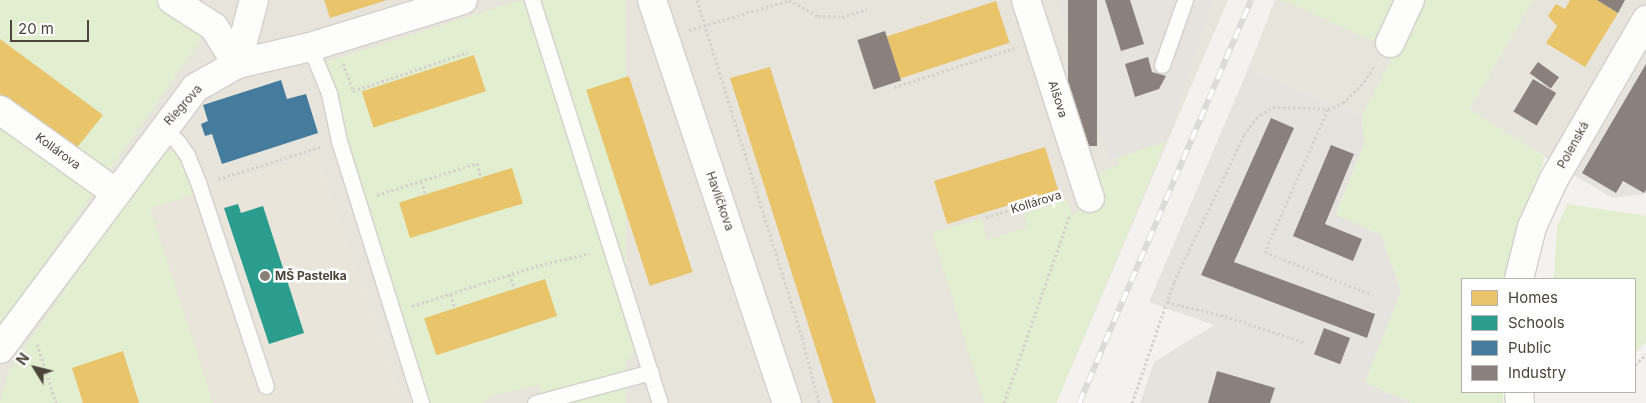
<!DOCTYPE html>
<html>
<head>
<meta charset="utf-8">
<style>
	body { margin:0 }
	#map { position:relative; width:1646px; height:403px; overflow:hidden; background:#f4f2ee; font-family:Inter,sans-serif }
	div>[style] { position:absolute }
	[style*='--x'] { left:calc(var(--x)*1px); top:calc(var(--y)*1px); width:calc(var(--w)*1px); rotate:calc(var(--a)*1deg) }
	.residential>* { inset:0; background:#e7e4dc }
	.industrial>* { inset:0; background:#e6e2de }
	.education>* { inset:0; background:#eae5da }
	.green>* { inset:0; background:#e1eecf; transform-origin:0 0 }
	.homes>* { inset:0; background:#e9c46a; transform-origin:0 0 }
	.schools>* { inset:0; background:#2a9d8f }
	.public>* { inset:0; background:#457b9d }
	.industry>* { inset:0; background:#8a817c; transform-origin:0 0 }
	.path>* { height:3px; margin-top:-1.5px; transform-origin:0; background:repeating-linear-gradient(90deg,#d3d2cc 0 2.5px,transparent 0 5px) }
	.roads { filter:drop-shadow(1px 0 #d2d0cb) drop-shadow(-1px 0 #d2d0cb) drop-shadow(0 1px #d2d0cb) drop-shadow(0 -1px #d2d0cb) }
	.service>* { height:15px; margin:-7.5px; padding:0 7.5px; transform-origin:7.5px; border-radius:7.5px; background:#fdfdfc }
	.minor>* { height:28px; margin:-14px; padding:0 14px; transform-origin:14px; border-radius:14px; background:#fdfdfc }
	.tertiary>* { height:28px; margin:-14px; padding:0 14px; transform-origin:14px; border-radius:14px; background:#fdfdfc }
	.rail>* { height:5.5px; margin-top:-2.75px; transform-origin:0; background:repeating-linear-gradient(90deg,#fff 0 11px,#dbdbda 0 22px); box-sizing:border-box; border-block:1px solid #dbdbda }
	.dots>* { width:14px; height:14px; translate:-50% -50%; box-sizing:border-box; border:2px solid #fff; border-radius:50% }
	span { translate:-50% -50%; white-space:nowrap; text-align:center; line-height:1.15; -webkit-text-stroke:5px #fff; paint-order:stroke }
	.street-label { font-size:12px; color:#4b4439 }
	.poi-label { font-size:12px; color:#4b4439; font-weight:700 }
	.left { translate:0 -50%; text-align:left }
	.legend { position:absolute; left:1461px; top:278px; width:175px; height:115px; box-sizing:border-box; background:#fff; border:1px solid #b7b4b0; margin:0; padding:6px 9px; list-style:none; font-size:15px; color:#4b4439 }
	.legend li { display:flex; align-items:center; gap:10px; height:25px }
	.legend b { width:25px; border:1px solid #b7b4b0 }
	.north { position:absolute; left:10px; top:343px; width:50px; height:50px; -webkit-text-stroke:4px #fff; paint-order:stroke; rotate:306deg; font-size:14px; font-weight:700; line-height:20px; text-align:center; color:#4b4439 }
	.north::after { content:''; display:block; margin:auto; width:18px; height:22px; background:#4b4439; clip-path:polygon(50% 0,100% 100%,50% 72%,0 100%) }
	.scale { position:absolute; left:10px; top:20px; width:79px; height:22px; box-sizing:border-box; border:2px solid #4b4439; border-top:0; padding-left:6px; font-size:15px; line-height:18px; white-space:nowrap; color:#4b4439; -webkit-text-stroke:4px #fff; paint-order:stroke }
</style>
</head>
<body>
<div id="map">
	<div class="residential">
		<div style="clip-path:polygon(0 0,1228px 0,1056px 403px,0 403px)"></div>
		<div style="clip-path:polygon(1275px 0,1423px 0,1362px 116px,1248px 69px)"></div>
		<div style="clip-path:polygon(1533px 0,1646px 0,1646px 56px,1574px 175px,1469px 109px)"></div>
	</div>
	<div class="industrial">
		<div style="clip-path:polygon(1057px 0,1213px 0,1166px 141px,1110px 160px)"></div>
		<div style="clip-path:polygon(1646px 56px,1646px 194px,1612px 198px,1574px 175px)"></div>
		<div style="clip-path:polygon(1248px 69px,1362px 116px,1364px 144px,1336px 214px,1381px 235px,1401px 291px,1365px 382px,1411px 403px,1140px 403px,1154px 362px,1214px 325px,1149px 302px)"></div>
	</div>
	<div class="education">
		<div style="clip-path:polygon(317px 154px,402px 403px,213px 403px,150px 208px)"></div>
	</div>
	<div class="green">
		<div style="clip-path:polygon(0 0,161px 0,207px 31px,104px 178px,0 105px)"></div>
		<div style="clip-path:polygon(521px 0,527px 7px,635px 352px,624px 364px,489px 397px,483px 403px,427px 403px,320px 64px)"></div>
		<div style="left:540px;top:0;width:86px;height:423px"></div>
		<div style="clip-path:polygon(1283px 0,1396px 0,1378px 43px)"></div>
		<div style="clip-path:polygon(1423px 0,1533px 0,1469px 109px,1545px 157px,1513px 244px,1507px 279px,1462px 279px,1462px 392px,1503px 392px,1503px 403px,1411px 403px,1365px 382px,1401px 291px,1381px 235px,1336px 215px,1364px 144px,1362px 116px)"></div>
		<div style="clip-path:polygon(0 118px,96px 190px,0 326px)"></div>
		<div style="clip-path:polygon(1166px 141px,1056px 403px,984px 403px,932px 232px,982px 219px,987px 240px,1028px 227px,1024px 214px,1067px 199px,1072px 215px,1101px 200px,1095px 175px,1119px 165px,1117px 158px)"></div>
		<div style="clip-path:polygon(182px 149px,201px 192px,150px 208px,213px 403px,139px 403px,123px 351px,72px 368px,83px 403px,0 403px,8px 372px,159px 154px)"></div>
		<div style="clip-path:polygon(1568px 204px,1646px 216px,1646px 342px,1635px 353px,1635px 279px,1554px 279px,1557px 226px)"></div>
	</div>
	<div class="homes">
		<div style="clip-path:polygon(324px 0,387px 0,330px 18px)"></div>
		<div style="clip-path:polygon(1570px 0,1597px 0,1618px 13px,1585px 67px,1546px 43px,1557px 26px,1548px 16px,1556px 4px,1565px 9px)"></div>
		<div style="left:996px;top:1px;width:44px;height:115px;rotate:72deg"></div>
		<div style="clip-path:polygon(0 39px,103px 115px,75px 150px,0 94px)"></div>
		<div style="left:474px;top:55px;width:38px;height:118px;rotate:72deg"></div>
		<div style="clip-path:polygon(770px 67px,846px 309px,876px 403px,833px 403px,807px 321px,730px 78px)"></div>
		<div style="left:629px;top:76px;width:206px;height:45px;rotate:72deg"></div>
		<div style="left:1045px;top:147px;width:45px;height:116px;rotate:73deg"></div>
		<div style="left:512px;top:168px;width:37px;height:118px;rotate:73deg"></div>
		<div style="left:545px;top:279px;width:39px;height:127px;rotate:72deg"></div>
		<div style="clip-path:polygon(123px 351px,139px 403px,83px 403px,72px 368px)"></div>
	</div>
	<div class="schools">
		<div style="clip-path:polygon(238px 204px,241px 213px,263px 206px,304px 333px,269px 344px,224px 208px)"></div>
	</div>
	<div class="public">
		<div style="clip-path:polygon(281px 80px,287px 99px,306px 94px,318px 133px,222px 164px,212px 134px,205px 136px,201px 124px,208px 121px,203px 105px)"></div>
	</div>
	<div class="industry">
		<div style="left:1068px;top:0;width:29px;height:146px"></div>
		<div style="clip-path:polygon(1105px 0,1130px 0,1144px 44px,1121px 51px)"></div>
		<div style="clip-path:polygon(1597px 0,1625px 0,1618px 13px)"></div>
		<div style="left:885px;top:31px;width:52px;height:29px;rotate:72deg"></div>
		<div style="clip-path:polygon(1148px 57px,1152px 72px,1166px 76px,1159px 89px,1135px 97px,1125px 64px)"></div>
		<div style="left:1538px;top:62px;width:26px;height:14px;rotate:36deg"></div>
		<div style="clip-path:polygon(1646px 64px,1646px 190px,1644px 193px,1623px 181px,1616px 193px,1582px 173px)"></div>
		<div style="left:1533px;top:79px;width:27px;height:38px;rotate:31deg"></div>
		<div style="clip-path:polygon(1271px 118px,1294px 128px,1234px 262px,1375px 314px,1367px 338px,1201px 275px)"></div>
		<div style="clip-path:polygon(1331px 145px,1354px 154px,1325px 224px,1362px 239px,1353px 261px,1293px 236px)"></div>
		<div style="left:1324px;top:328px;width:28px;height:28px;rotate:21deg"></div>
		<div style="clip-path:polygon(1217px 371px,1275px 388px,1270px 403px,1208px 403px)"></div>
	</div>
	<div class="path">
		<div style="--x:697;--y:0;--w:353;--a:72.7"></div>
		<div style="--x:802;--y:337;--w:68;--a:75.6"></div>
		<div style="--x:789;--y:0;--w:33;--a:29"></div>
		<div style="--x:818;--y:16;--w:24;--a:2"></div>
		<div style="--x:842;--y:17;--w:26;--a:-18"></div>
		<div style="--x:689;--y:30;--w:105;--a:-16.5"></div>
		<div style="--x:343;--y:63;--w:30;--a:70"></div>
		<div style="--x:353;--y:91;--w:121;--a:-18.7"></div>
		<div style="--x:894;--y:87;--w:127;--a:-17.9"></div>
		<div style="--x:1328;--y:109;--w:156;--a:113.8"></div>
		<div style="--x:1265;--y:252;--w:113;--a:21.8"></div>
		<div style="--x:218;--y:179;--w:107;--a:-17.4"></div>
		<div style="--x:421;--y:181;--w:15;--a:70"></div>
		<div style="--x:377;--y:195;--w:105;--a:-17.7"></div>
		<div style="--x:477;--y:163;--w:16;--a:75"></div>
		<div style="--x:986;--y:217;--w:79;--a:-16.8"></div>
		<div style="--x:509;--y:274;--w:16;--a:68"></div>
		<div style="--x:450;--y:294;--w:15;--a:70"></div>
		<div style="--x:1167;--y:302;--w:60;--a:13.6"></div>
		<div style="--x:1225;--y:316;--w:82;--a:18.4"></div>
		<div style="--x:412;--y:306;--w:134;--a:-17.8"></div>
		<div style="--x:540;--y:265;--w:51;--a:-13.5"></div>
		<div style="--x:37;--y:344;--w:62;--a:72.1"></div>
		<div style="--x:1635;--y:365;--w:16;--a:-45"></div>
		<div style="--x:1004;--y:403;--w:199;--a:-70.7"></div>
		<div style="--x:1132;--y:403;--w:128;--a:-70.9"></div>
		<div style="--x:1174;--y:282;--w:163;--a:-64.5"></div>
		<div style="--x:1244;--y:135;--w:21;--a:-55"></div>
		<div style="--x:1256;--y:118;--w:20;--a:-33"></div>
		<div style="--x:1273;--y:107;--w:55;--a:2.1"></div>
		<div style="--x:1328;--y:109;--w:16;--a:-22"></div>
		<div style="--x:1343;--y:103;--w:30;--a:-45"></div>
		<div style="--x:1364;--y:82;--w:20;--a:-57"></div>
	</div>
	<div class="roads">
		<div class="service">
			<div style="--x:532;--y:0;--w:423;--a:72.4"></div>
			<div style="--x:310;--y:47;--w:50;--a:67.6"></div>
			<div style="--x:329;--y:93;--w:49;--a:78.2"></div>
			<div style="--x:339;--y:141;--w:275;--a:72.6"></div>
			<div style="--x:1162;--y:65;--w:69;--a:-70.5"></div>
			<div style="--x:162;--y:129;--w:19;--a:39"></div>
			<div style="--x:177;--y:141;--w:17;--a:54"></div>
			<div style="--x:187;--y:155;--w:32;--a:68"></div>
			<div style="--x:199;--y:185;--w:212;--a:71.6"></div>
			<div style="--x:535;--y:403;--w:120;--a:-15"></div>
		</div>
		<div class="minor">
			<div style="--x:172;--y:0;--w:50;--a:32.7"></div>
			<div style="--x:214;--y:27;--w:44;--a:58.1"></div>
			<div style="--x:1026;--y:0;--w:208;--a:72.1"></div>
			<div style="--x:1390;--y:43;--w:47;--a:-65.1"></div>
			<div style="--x:237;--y:64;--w:66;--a:-75.1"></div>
			<div style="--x:0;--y:110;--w:143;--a:35.6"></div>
			<div style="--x:0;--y:349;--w:326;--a:-53.2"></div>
			<div style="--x:195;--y:88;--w:48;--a:-29.7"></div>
			<div style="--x:237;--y:64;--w:75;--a:-13.1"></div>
			<div style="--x:310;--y:47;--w:160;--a:-17.1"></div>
		</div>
		<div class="tertiary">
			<div style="--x:652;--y:0;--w:425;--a:71.5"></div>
			<div style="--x:1519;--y:279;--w:54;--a:-76"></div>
			<div style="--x:1532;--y:227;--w:53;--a:-65.4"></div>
			<div style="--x:1554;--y:179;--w:184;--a:-59.9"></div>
			<div style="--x:1519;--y:392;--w:11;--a:85"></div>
		</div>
	</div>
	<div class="rail">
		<div style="--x:1079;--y:403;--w:438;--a:-66.9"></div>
	</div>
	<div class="dots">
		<div style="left:265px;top:276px;background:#868178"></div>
	</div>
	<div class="street-label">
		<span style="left:1058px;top:99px;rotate:72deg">Alšova</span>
		<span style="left:183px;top:105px;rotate:-48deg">Riegrova</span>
		<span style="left:1573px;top:145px;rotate:-61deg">Polenská</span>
		<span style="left:58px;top:151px;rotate:36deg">Kollárova</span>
		<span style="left:720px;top:201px;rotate:71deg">Havlíčkova</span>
		<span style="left:1036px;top:202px;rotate:-17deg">Kollárova</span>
	</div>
	<div class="poi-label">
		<span class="left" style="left:275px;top:276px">MŠ Pastelka</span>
	</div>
	<ul class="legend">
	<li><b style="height:14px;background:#e9c46a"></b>Homes</li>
	<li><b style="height:14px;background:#2a9d8f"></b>Schools</li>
	<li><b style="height:14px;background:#457b9d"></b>Public</li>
	<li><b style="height:14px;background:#8a817c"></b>Industry</li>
	</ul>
	<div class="north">N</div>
	<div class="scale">20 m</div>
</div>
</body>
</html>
